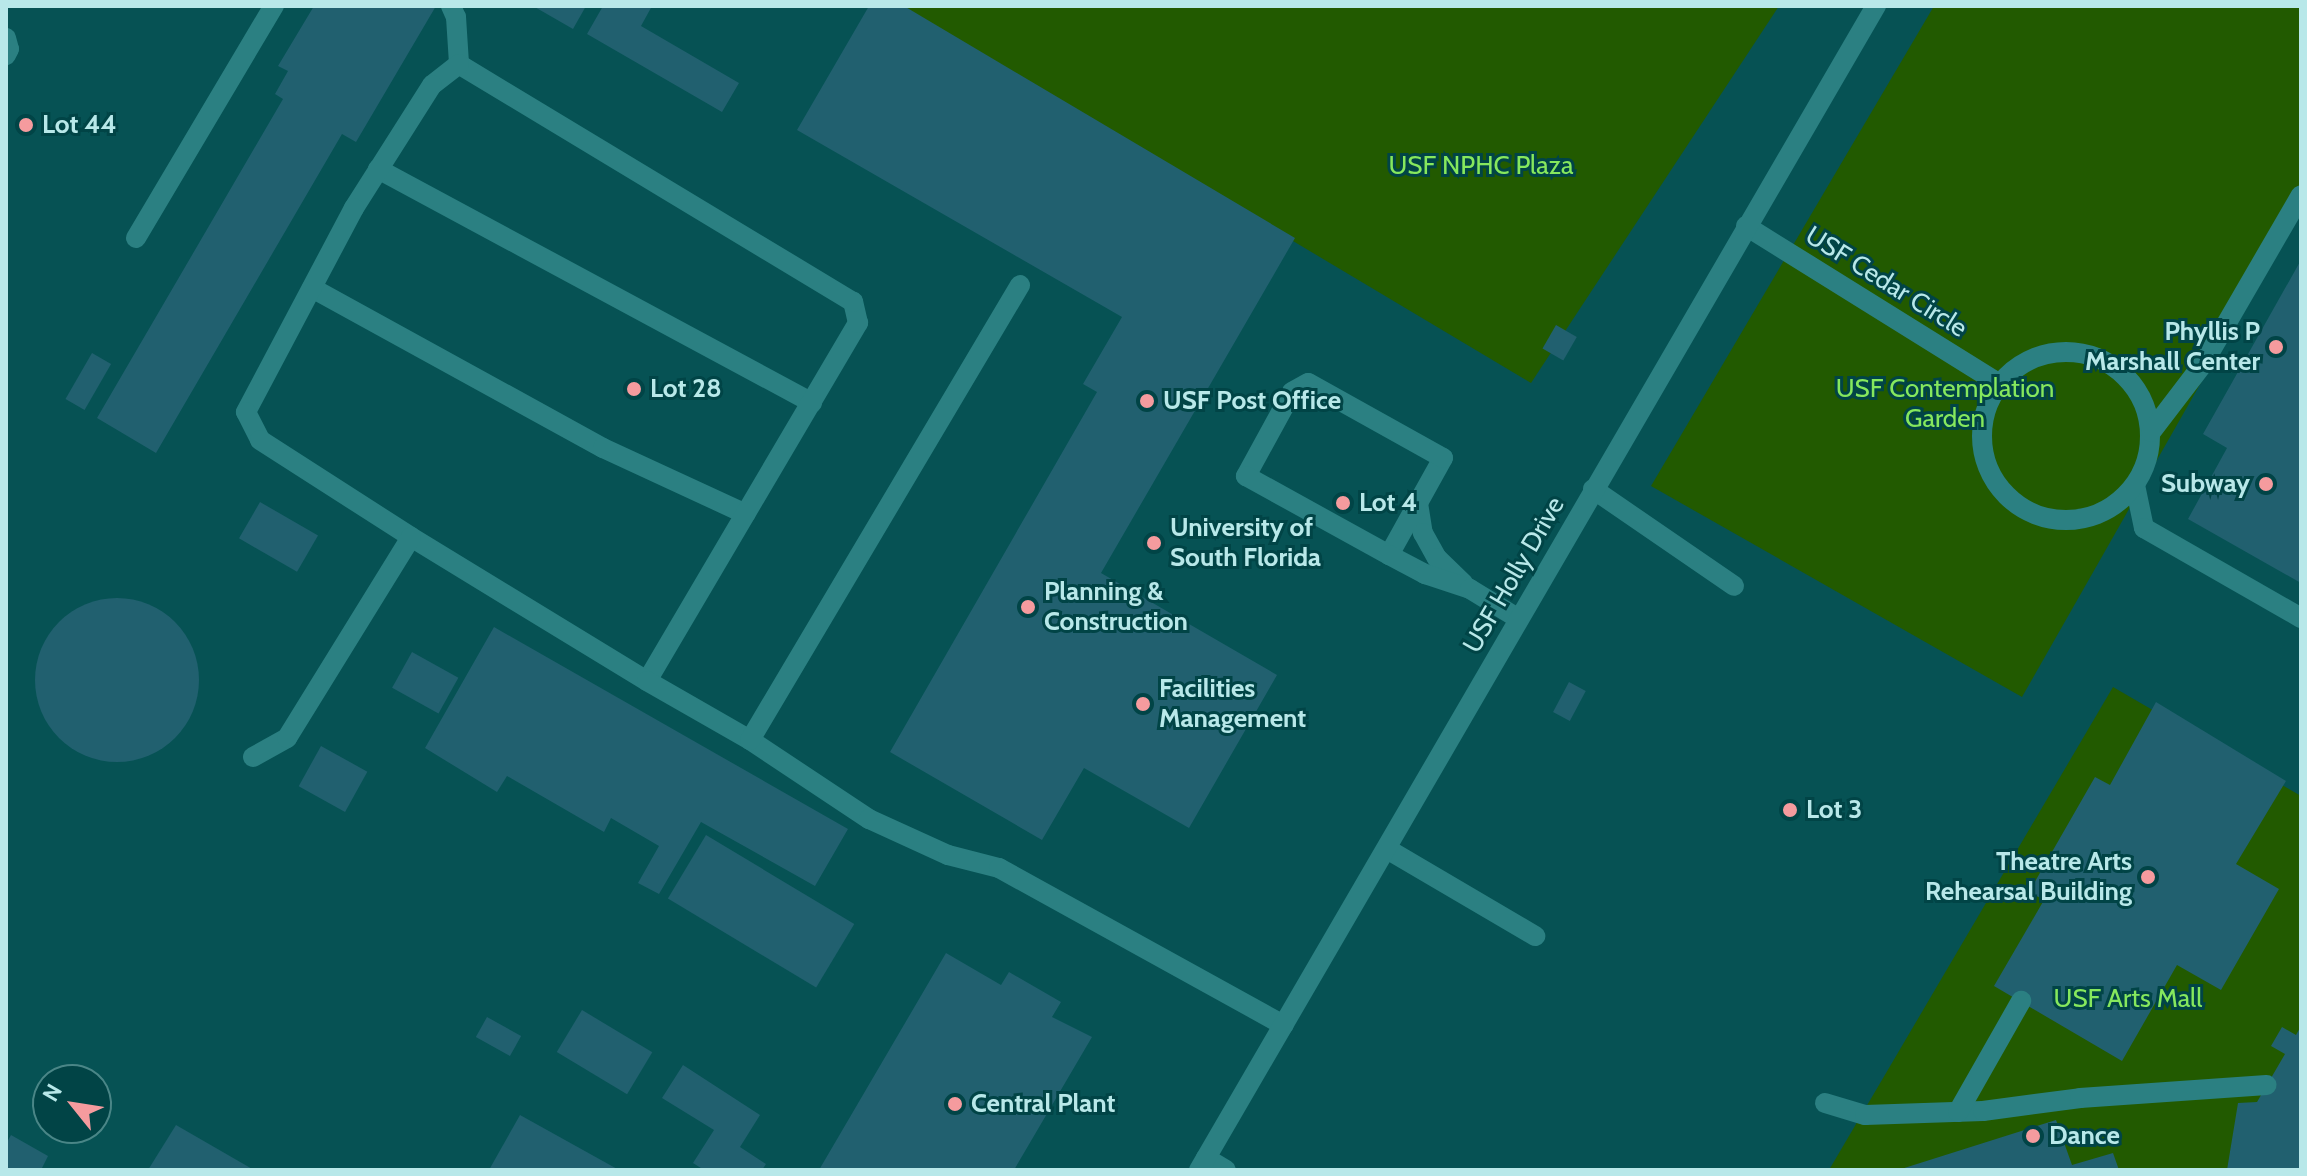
<!DOCTYPE html>
<html>
<head>
<meta charset="utf-8">
<style>
	body { margin:0 }
	#map { position:relative; width:2307px; height:1176px; overflow:hidden; background:#014446; font-family:Cabin,sans-serif }
	div>[style] { position:absolute }
	[style*='--x'] { left:calc(var(--x)*1px); top:calc(var(--y)*1px); width:calc(var(--w)*1px); rotate:calc(var(--a)*1deg) }
	.built>* { inset:0; background:#065254 }
	.green>* { inset:0; background:#225a00 }
	.building>* { inset:0; background:#21606f; transform-origin:0 0 }
	.round { border-radius:50% }
	.service>* { height:20px; margin:-10px; padding:0 10px; transform-origin:10px; border-radius:10px; background:#2b8082 }
	.minor>* { height:20px; margin:-10px; padding:0 10px; transform-origin:10px; border-radius:10px; background:#2b8082 }
	.minor>.ring { margin:-10px; padding:0; box-sizing:content-box; background:none; border:20px solid #2b8082; border-radius:50% }
	.tertiary>* { height:20px; margin:-10px; padding:0 10px; transform-origin:10px; border-radius:10px; background:#2b8082 }
	.dots>* { width:22px; height:22px; translate:-50% -50%; box-sizing:border-box; border:4px solid #014446; border-radius:50% }
	span { translate:-50% -50%; white-space:nowrap; text-align:center; line-height:1.15; -webkit-text-stroke:6px #014446; paint-order:stroke }
	.poi-label { font-size:26px; color:#b8e8e9; font-weight:700 }
	.left { translate:0 -50%; text-align:left }
	.right { translate:-100% -50%; text-align:right }
	.park-label { font-size:26px; color:#86e85d }
	.street-label { font-size:26px; color:#b8e8e9 }
	.frame { position:absolute; inset:0; border:8px solid #b8e8e9; pointer-events:none }
	.north { position:absolute; left:32px; top:1064px; width:80px; height:80px; box-sizing:border-box; background:#014446; border:2px solid #4a8687; border-radius:50%; rotate:300deg; font-size:22px; font-weight:700; line-height:32px; text-align:center; color:#b8e8e9 }
	.north::after { content:''; display:block; margin:auto; width:28px; height:36px; background:#f59b9e; clip-path:polygon(50% 0,100% 100%,50% 72%,0 100%) }
</style>
</head>
<body>
<div id="map">
	<div class="built">
		<div style="clip-path:polygon(evenodd,6px 6px,2301px 6px,2301px 1170px,6px 1170px,6px 6px,48px 1080px,96px 1080px,96px 1128px,48px 1128px,48px 1080px)"></div>
	</div>
	<div class="green">
		<div style="clip-path:polygon(899px 6px,1779px 6px,1531px 383px)"></div>
		<div style="clip-path:polygon(1934px 6px,2301px 6px,2301px 207px,2022px 697px,1651px 486px)"></div>
		<div style="clip-path:polygon(2113px 687px,2301px 796px,2301px 1170px,1829px 1170px)"></div>
	</div>
	<div class="building">
		<div style="clip-path:polygon(314px 6px,436px 6px,356px 142px,342px 134px,156px 453px,97px 418px,283px 99px,275px 94px,288px 71px,278px 66px)"></div>
		<div style="clip-path:polygon(533px 6px,586px 6px,573px 29px)"></div>
		<div style="clip-path:polygon(603px 6px,652px 6px,641px 26px,739px 83px,722px 112px,587px 34px)"></div>
		<div style="clip-path:polygon(869px 6px,904px 6px,1295px 238px,1101px 573px,1277px 675px,1189px 828px,1084px 768px,1042px 840px,890px 752px,1097px 392px,1083px 384px,1122px 317px,797px 130px)"></div>
		<div style="clip-path:polygon(2301px 260px,2301px 583px,2188px 519px,2227px 448px,2203px 434px)"></div>
		<div style="left:1556px;top:325px;width:24px;height:27px;rotate:30deg"></div>
		<div style="left:92px;top:353px;width:22px;height:53px;rotate:30deg"></div>
		<div style="left:260px;top:502px;width:67px;height:42px;rotate:30deg"></div>
		<div class="round" style="left:35px;top:598px;width:164px;height:164px"></div>
		<div style="clip-path:polygon(494px 627px,848px 829px,815px 886px,701px 822px,659px 894px,638px 883px,659px 846px,611px 818px,604px 832px,507px 776px,497px 792px,425px 748px)"></div>
		<div style="left:412px;top:652px;width:53px;height:41px;rotate:29deg"></div>
		<div style="left:1569px;top:682px;width:19px;height:34px;rotate:28deg"></div>
		<div style="clip-path:polygon(2156px 702px,2286px 781px,2236px 864px,2279px 889px,2221px 990px,2177px 965px,2122px 1061px,1994px 986px,2044px 900px,2029px 892px,2095px 777px,2110px 785px)"></div>
		<div style="left:321px;top:746px;width:53px;height:46px;rotate:29deg"></div>
		<div style="left:706px;top:835px;width:173px;height:74px;rotate:31deg"></div>
		<div style="clip-path:polygon(946px 953px,1001px 985px,1009px 972px,1061px 1002px,1052px 1017px,1092px 1037px,1014px 1170px,819px 1170px)"></div>
		<div style="left:582px;top:1010px;width:82px;height:49px;rotate:31deg"></div>
		<div style="left:487px;top:1017px;width:39px;height:23px;rotate:29deg"></div>
		<div style="clip-path:polygon(2301px 1026px,2301px 1170px,2227px 1170px,2238px 1103px,2257px 1102px,2285px 1054px,2271px 1046px,2282px 1027px,2296px 1035px)"></div>
		<div style="clip-path:polygon(683px 1065px,760px 1115px,740px 1147px,766px 1164px,762px 1170px,704px 1170px,693px 1163px,714px 1130px,662px 1098px)"></div>
		<div style="clip-path:polygon(520px 1115px,619px 1170px,489px 1170px)"></div>
		<div style="clip-path:polygon(2056px 1120px,2072px 1165px,2113px 1153px,2119px 1170px,1898px 1170px)"></div>
		<div style="clip-path:polygon(176px 1125px,254px 1170px,148px 1170px)"></div>
		<div style="clip-path:polygon(11px 1135px,48px 1156px,41px 1170px,6px 1170px,6px 1144px)"></div>
	</div>
	<div class="service">
		<div style="--x:451;--y:6;--w:12;--a:66"></div>
		<div style="--x:456;--y:17;--w:47;--a:86.3"></div>
		<div style="--x:6;--y:38;--w:11;--a:75"></div>
		<div style="--x:9;--y:49;--w:7;--a:117"></div>
		<div style="--x:378;--y:169;--w:493;--a:28.3"></div>
		<div style="--x:136;--y:238;--w:270;--a:-59.3"></div>
		<div style="--x:312;--y:288;--w:332;--a:28.8"></div>
		<div style="--x:603;--y:448;--w:157;--a:24.8"></div>
		<div style="--x:2135;--y:485;--w:44;--a:78.2"></div>
		<div style="--x:2144;--y:528;--w:181;--a:29.8"></div>
		<div style="--x:1593;--y:489;--w:171;--a:34.5"></div>
		<div style="--x:1418;--y:503;--w:30;--a:81"></div>
		<div style="--x:1423;--y:533;--w:29;--a:61"></div>
		<div style="--x:1437;--y:558;--w:37;--a:44"></div>
		<div style="--x:1389;--y:555;--w:111;--a:-60.9"></div>
		<div style="--x:1443;--y:458;--w:154;--a:-150.9"></div>
		<div style="--x:1308;--y:383;--w:18;--a:151"></div>
		<div style="--x:1292;--y:392;--w:96;--a:118.7"></div>
		<div style="--x:1246;--y:476;--w:163;--a:28.9"></div>
		<div style="--x:1389;--y:555;--w:41;--a:27.8"></div>
		<div style="--x:1425;--y:574;--w:47;--a:18.4"></div>
		<div style="--x:1470;--y:589;--w:57;--a:31.5"></div>
		<div style="--x:647;--y:681;--w:416;--a:-59.5"></div>
		<div style="--x:858;--y:323;--w:22;--a:-103"></div>
		<div style="--x:853;--y:302;--w:460;--a:-148.9"></div>
		<div style="--x:459;--y:64;--w:34;--a:142"></div>
		<div style="--x:432;--y:85;--w:146;--a:122.4"></div>
		<div style="--x:354;--y:208;--w:231;--a:117.9"></div>
		<div style="--x:246;--y:412;--w:31;--a:63"></div>
		<div style="--x:260;--y:440;--w:179;--a:32.7"></div>
		<div style="--x:411;--y:537;--w:276;--a:31.4"></div>
		<div style="--x:647;--y:681;--w:119;--a:29.8"></div>
		<div style="--x:750;--y:740;--w:143;--a:33.6"></div>
		<div style="--x:869;--y:819;--w:87;--a:24.5"></div>
		<div style="--x:948;--y:855;--w:53;--a:14.3"></div>
		<div style="--x:999;--y:868;--w:325;--a:28.9"></div>
		<div style="--x:750;--y:740;--w:529;--a:-59.31"></div>
		<div style="--x:253;--y:757;--w:39;--a:-29"></div>
		<div style="--x:287;--y:738;--w:236;--a:-58.3"></div>
		<div style="--x:1387;--y:849;--w:172;--a:30.4"></div>
		<div style="--x:1825;--y:1103;--w:42;--a:16.7"></div>
		<div style="--x:1865;--y:1115;--w:118;--a:-1.9"></div>
		<div style="--x:1983;--y:1111;--w:98;--a:-7.6"></div>
		<div style="--x:2080;--y:1098;--w:187;--a:-4"></div>
		<div style="--x:1958;--y:1112;--w:128;--a:-60.4"></div>
		<div style="--x:1206;--y:1158;--w:23;--a:31"></div>
	</div>
	<div class="minor">
		<div style="--x:1746;--y:226;--w:297;--a:31.9"></div>
		<div class="ring" style="left:1982px;top:352px;width:148px;height:148px"></div>
		<div style="--x:2151;--y:432;--w:86;--a:-52.6"></div>
		<div style="--x:2203;--y:364;--w:195;--a:-59.9"></div>
	</div>
	<div class="tertiary">
		<div style="--x:1199;--y:1170;--w:1347;--a:-59.82"></div>
	</div>
	<div class="dots">
		<div style="left:26px;top:125px;background:#f59b9e"></div>
		<div style="left:2276px;top:347px;background:#f59b9e"></div>
		<div style="left:634px;top:389px;background:#f59b9e"></div>
		<div style="left:1147px;top:401px;background:#f59b9e"></div>
		<div style="left:2266px;top:484px;background:#f59b9e"></div>
		<div style="left:1343px;top:503px;background:#f59b9e"></div>
		<div style="left:1154px;top:543px;background:#f59b9e"></div>
		<div style="left:1028px;top:607px;background:#f59b9e"></div>
		<div style="left:1143px;top:704px;background:#f59b9e"></div>
		<div style="left:1790px;top:810px;background:#f59b9e"></div>
		<div style="left:2148px;top:877px;background:#f59b9e"></div>
		<div style="left:955px;top:1104px;background:#f59b9e"></div>
		<div style="left:2033px;top:1136px;background:#f59b9e"></div>
	</div>
	<div class="poi-label">
		<span class="left" style="left:42px;top:125px">Lot 44</span>
		<span class="right" style="left:2260px;top:347px">Phyllis P<br>Marshall Center</span>
		<span class="left" style="left:650px;top:389px">Lot 28</span>
		<span class="left" style="left:1163px;top:401px">USF Post Office</span>
		<span class="right" style="left:2250px;top:484px">Subway</span>
		<span class="left" style="left:1359px;top:503px">Lot 4</span>
		<span class="left" style="left:1170px;top:543px">University of<br>South Florida</span>
		<span class="left" style="left:1044px;top:607px">Planning &amp;<br>Construction</span>
		<span class="left" style="left:1159px;top:704px">Facilities<br>Management</span>
		<span class="left" style="left:1806px;top:810px">Lot 3</span>
		<span class="right" style="left:2132px;top:877px">Theatre Arts<br>Rehearsal Building</span>
		<span class="left" style="left:971px;top:1104px">Central Plant</span>
		<span class="left" style="left:2049px;top:1136px">Dance</span>
	</div>
	<div class="park-label">
		<span style="left:1481px;top:166px">USF NPHC Plaza</span>
		<span style="left:1945px;top:404px">USF Contemplation<br>Garden</span>
		<span style="left:2128px;top:999px">USF Arts Mall</span>
	</div>
	<div class="street-label">
		<span style="left:1886px;top:282px;rotate:32deg">USF Cedar Circle</span>
		<span style="left:1514px;top:575px;rotate:-60deg">USF Holly Drive</span>
	</div>
	<div class="frame"></div>
	<div class="north">N</div>
</div>
</body>
</html>
